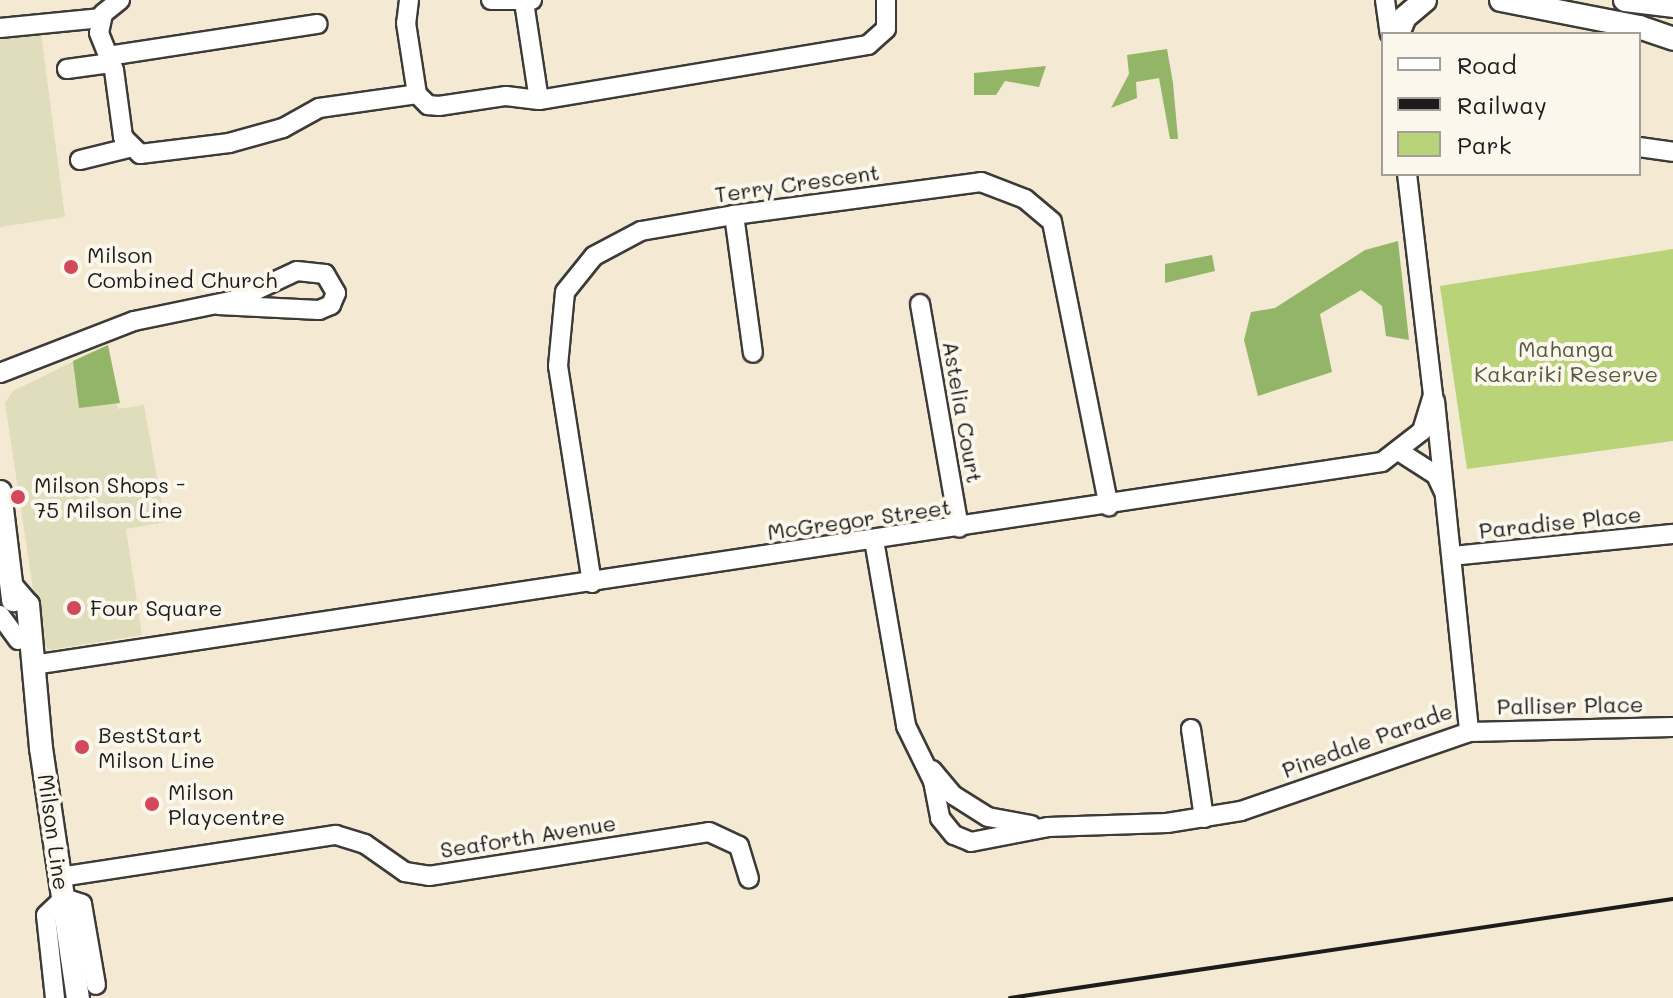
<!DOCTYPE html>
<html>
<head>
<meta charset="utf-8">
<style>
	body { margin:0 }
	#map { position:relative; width:1673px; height:998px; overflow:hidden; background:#f4e9d2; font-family:Mali,sans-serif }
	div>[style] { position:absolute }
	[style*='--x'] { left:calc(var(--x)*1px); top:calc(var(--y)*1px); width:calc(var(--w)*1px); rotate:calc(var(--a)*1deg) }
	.built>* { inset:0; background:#dfddbb }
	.green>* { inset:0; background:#b9d378 }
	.forest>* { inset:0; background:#92b568 }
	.roads { filter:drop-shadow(2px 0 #3c3b37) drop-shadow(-2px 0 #3c3b37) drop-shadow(0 2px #3c3b37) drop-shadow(0 -2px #3c3b37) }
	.minor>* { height:18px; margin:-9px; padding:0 9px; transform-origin:9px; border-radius:9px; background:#fff }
	.major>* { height:22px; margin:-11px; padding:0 11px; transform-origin:11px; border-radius:11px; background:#fff }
	.rail>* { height:4px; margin:-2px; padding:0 2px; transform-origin:2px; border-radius:2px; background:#1c1c1c }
	.dots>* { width:22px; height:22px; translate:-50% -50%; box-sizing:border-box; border:4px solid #fbf7ec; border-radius:50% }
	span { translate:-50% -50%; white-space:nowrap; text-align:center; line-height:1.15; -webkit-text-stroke:8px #fbf7ec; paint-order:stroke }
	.street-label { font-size:22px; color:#1c1c1c }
	.poi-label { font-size:22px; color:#1c1c1c }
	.left { translate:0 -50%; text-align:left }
	.park-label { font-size:22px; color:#535c3c }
	.legend { position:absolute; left:1381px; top:32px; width:260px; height:144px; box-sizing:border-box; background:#fbf7ec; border:2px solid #a29f99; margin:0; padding:10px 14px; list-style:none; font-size:24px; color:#1c1c1c }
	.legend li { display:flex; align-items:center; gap:16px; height:40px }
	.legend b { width:40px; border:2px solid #a29f99 }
</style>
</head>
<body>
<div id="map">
	<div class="built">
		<div style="clip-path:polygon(40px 26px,65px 217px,0 227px,0 31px)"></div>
		<div style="clip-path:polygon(103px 347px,118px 409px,144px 405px,165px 522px,126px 529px,142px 635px,49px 650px,41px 642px,5px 403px,13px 391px)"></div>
	</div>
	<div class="green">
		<div style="clip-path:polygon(1673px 249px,1673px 441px,1467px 469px,1440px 286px)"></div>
	</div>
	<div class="forest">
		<div style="clip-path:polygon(1167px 49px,1173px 83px,1178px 139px,1170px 139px,1159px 78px,1136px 82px,1137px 98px,1111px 108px,1129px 74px,1127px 55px)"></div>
		<div style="clip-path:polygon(1046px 66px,1039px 87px,1005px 81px,996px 95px,974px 95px,974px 73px)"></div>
		<div style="clip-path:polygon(1398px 241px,1409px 340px,1386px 336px,1382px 306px,1361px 290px,1320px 314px,1332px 372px,1258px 396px,1244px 340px,1251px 312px,1275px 308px,1365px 250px)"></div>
		<div style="clip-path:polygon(1212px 255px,1215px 271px,1165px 283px,1165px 264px)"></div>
		<div style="clip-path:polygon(108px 345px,120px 403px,79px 408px,73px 361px)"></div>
	</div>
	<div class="roads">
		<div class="minor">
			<div style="--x:120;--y:0;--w:22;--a:141"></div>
			<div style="--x:103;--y:14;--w:19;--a:102"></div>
			<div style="--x:99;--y:33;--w:40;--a:68"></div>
			<div style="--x:114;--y:70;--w:68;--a:82.3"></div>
			<div style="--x:123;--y:137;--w:24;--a:45"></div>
			<div style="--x:140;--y:154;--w:90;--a:-7"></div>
			<div style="--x:229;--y:143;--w:56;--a:-15.5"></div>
			<div style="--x:283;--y:128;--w:41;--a:-29.1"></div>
			<div style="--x:319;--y:108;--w:99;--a:-8.1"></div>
			<div style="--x:409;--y:0;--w:23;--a:97"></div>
			<div style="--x:406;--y:23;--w:72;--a:81.2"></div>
			<div style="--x:417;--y:94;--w:16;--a:45"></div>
			<div style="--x:428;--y:105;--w:11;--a:5"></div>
			<div style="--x:439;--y:106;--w:68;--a:-8.5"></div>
			<div style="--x:506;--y:96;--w:33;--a:7"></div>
			<div style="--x:539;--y:100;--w:334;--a:-9.5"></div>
			<div style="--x:868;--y:45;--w:24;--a:-42"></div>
			<div style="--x:886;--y:29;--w:29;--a:-90"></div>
			<div style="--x:491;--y:0;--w:41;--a:0"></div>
			<div style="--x:1385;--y:0;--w:34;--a:82"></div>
			<div style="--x:524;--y:2;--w:99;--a:81.3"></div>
			<div style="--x:0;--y:28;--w:102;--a:-5.6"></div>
			<div style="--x:108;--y:56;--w:212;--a:-8.7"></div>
			<div style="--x:67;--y:69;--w:44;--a:-7.8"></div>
			<div style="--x:1639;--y:147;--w:34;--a:8"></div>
			<div style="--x:80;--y:160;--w:49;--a:-14"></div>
			<div style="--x:734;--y:215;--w:139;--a:82.2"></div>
			<div style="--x:920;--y:304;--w:227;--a:80.1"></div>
			<div style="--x:0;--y:373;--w:144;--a:-21.2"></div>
			<div style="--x:134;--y:321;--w:103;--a:-11.7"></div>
			<div style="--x:235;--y:300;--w:68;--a:-25.1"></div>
			<div style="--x:297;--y:271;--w:28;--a:6"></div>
			<div style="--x:325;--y:274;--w:22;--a:60"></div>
			<div style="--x:336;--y:293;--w:13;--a:113"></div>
			<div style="--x:331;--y:305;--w:13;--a:157"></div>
			<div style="--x:319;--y:310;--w:101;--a:-177.2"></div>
			<div style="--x:1435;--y:401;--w:333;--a:84.1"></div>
			<div style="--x:1400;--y:452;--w:43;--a:32.6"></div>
			<div style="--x:1436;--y:475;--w:17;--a:65"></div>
			<div style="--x:874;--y:540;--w:189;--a:80.2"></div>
			<div style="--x:906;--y:726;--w:61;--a:63.9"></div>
			<div style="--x:933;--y:781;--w:38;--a:79"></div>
			<div style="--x:940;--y:818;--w:22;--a:51"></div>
			<div style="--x:954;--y:835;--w:18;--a:22"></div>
			<div style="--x:971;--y:842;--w:78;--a:-11"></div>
			<div style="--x:1048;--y:827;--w:119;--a:-1.9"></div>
			<div style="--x:1167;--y:823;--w:75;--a:-9.2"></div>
			<div style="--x:1241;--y:811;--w:241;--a:-19.1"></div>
			<div style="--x:1469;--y:732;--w:204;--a:-1.4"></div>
			<div style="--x:1452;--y:556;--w:222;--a:-5.7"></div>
			<div style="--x:592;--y:583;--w:220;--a:-98.9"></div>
			<div style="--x:558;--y:366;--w:74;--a:-84.6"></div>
			<div style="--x:565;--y:292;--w:46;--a:-51.1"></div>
			<div style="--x:594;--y:256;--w:53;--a:-28"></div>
			<div style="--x:641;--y:231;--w:94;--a:-9.8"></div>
			<div style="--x:734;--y:215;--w:249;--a:-7.6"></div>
			<div style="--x:981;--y:182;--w:47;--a:21.1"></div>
			<div style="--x:1025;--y:199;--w:35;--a:40"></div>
			<div style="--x:1052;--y:222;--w:290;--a:78.7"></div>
			<div style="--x:0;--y:615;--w:31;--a:54"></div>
			<div style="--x:33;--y:665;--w:1364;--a:-8.56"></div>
			<div style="--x:1382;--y:462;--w:51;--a:-37.8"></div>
			<div style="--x:1422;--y:431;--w:38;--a:-73"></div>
			<div style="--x:1433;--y:395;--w:223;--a:-96.7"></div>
			<div style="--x:1191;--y:729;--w:90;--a:81.7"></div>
			<div style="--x:932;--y:770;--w:33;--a:50"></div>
			<div style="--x:953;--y:795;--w:41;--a:32.2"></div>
			<div style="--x:988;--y:817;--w:44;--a:10.5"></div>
			<div style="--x:60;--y:877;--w:279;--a:-8.7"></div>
			<div style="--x:336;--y:835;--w:30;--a:17"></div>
			<div style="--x:365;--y:844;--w:49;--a:35"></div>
			<div style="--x:405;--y:872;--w:24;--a:9"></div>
			<div style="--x:429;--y:876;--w:283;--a:-8.9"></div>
			<div style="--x:709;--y:832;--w:33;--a:25"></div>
			<div style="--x:739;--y:846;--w:34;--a:73"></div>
			<div style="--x:55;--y:998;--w:83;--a:-96.2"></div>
			<div style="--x:46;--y:915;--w:25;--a:-43"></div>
			<div style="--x:64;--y:898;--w:19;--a:18"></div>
			<div style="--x:82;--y:904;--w:82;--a:80.2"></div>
		</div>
		<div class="major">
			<div style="--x:1501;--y:0;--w:141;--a:11.1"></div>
			<div style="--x:1639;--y:27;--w:36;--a:19"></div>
			<div style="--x:1625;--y:0;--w:48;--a:7.1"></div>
			<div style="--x:1398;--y:34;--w:18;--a:-68"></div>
			<div style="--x:1405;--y:17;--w:26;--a:-40"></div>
			<div style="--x:0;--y:492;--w:109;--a:83.1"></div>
			<div style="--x:13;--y:588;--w:23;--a:49"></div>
			<div style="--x:28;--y:605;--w:144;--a:84.8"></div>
			<div style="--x:41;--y:748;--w:253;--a:81.6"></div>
		</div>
	</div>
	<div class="rail">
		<div style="--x:1010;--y:998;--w:670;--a:-8.49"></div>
	</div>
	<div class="dots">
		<div style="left:71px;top:267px;background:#d1495b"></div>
		<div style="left:18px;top:497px;background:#d1495b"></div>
		<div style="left:74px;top:608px;background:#d1495b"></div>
		<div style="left:82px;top:747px;background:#d1495b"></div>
		<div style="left:152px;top:804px;background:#d1495b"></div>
	</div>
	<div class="street-label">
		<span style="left:797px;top:183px;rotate:-8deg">Terry Crescent</span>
		<span style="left:963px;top:412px;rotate:80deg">Astelia Court</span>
		<span style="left:859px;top:519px;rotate:-8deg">McGregor Street</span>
		<span style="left:1560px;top:522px;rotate:-6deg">Paradise Place</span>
		<span style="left:1570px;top:705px;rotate:-1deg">Palliser Place</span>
		<span style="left:1367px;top:740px;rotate:-20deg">Pinedale Parade</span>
		<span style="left:54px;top:832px;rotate:82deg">Milson Line</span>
		<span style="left:528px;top:836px;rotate:-9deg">Seaforth Avenue</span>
	</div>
	<div class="poi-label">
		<span class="left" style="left:87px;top:267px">Milson<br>Combined Church</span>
		<span class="left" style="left:34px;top:497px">Milson Shops -<br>75 Milson Line</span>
		<span class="left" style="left:90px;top:608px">Four Square</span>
		<span class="left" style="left:98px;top:747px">BestStart<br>Milson Line</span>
		<span class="left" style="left:168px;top:804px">Milson<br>Playcentre</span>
	</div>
	<div class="park-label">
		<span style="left:1566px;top:361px">Mahanga<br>Kakariki Reserve</span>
	</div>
	<ul class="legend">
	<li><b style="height:10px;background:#fff"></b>Road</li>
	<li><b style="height:10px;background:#1c1c1c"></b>Railway</li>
	<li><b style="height:22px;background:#b9d378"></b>Park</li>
	</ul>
</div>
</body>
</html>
